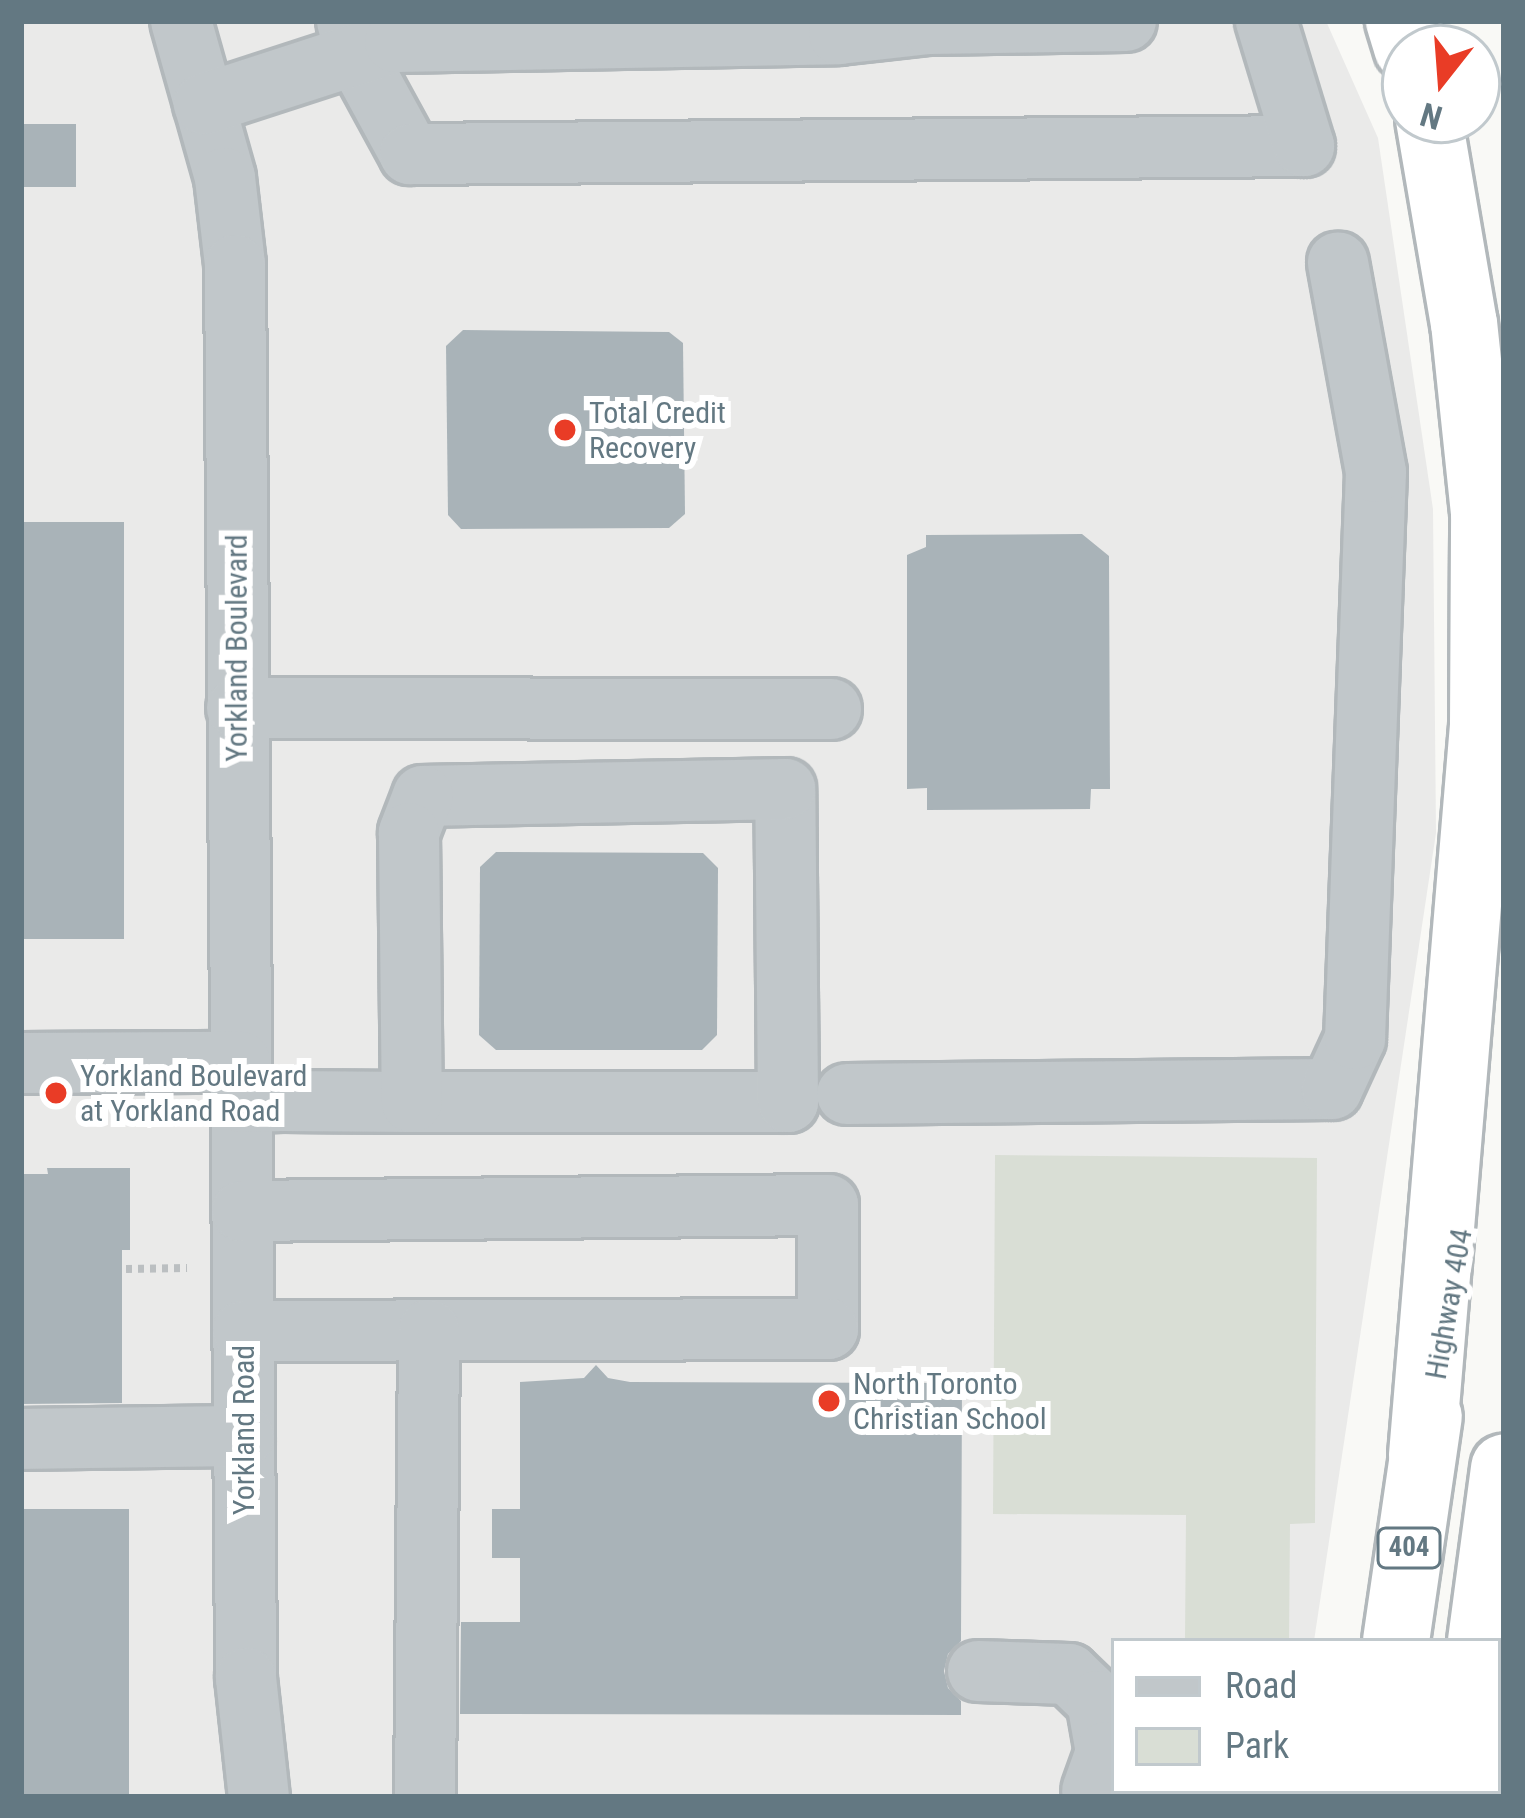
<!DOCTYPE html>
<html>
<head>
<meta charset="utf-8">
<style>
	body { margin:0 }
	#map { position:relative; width:1525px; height:1818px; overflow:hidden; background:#f9f9f6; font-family:"Roboto Condensed",sans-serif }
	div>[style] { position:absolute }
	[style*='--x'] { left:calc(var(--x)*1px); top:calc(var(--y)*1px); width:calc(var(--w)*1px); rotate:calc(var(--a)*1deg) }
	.built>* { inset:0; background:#eaeae9 }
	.green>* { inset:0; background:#d9ded5 }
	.building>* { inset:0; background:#a9b3b8; transform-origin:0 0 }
	.path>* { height:8px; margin-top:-4px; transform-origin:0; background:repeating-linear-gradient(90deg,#bbbfc1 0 6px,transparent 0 12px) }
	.roads { filter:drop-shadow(3px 0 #b2b8bb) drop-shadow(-3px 0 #b2b8bb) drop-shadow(0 3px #b2b8bb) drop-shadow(0 -3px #b2b8bb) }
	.minor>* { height:60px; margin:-30px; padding:0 30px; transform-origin:30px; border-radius:30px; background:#c1c7ca }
	.highway>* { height:66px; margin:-33px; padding:0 33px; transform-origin:33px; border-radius:33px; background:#fff }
	.dots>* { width:33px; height:33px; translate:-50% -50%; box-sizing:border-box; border:6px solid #fff; border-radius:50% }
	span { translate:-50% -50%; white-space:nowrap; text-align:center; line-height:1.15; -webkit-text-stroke:12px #fff; paint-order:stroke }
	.shield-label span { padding:3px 9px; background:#fff; border:3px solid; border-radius:9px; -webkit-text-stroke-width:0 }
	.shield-label { font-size:27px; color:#637882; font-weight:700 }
	.poi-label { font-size:30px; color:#637882 }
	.left { translate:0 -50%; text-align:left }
	.street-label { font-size:30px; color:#637882 }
	.frame { position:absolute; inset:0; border:24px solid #637882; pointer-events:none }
	.legend { position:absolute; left:1111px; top:1638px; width:390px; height:156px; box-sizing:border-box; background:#fff; border:3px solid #c1c9cd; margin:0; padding:15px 21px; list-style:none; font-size:36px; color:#637882 }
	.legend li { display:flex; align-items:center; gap:24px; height:60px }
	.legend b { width:60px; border:3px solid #c1c9cd }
	.north { position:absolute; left:1381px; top:24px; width:120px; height:120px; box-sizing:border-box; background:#fff; border:3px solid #c1c9cd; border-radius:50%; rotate:197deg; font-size:33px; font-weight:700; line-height:48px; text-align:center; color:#637882 }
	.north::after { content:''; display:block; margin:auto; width:42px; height:54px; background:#e93c26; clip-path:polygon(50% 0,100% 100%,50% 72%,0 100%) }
</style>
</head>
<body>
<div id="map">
	<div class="built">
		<div style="clip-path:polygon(21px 21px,1326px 21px,1378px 138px,1433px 509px,1436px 833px,1314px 1641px,1114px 1641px,1114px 1791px,1291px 1791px,1291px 1797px,21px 1797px)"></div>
	</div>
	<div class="green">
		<div style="clip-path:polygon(995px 1155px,1317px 1158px,1315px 1523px,1290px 1524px,1289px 1641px,1185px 1641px,1186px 1515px,993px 1514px)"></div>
	</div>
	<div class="building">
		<div style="left:21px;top:124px;width:55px;height:63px"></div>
		<div style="clip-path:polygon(463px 330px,669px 332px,683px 343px,685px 514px,669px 528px,461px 529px,448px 515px,446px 346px)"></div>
		<div style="left:124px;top:522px;width:417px;height:103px;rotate:90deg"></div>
		<div style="clip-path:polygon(1082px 534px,1109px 556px,1110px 789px,1091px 789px,1090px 809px,927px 810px,927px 788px,907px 789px,907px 555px,926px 547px,926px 535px)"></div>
		<div style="clip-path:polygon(496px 852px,703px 853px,718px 868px,717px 1035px,702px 1050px,496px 1050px,479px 1035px,480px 867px)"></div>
		<div style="clip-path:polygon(47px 1168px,130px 1168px,130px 1250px,122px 1250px,122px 1403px,21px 1404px,21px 1174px,48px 1174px)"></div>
		<div style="clip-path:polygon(596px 1365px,608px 1378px,630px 1382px,962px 1383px,961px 1641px,948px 1654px,944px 1671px,948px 1688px,961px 1701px,961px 1715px,460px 1714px,461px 1622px,520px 1622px,520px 1558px,492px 1558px,492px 1509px,520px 1509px,520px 1382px,584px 1378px)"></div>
		<div style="left:21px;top:1509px;width:108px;height:288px"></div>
	</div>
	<div class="path">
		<div style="--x:126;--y:1269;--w:61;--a:-0.9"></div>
	</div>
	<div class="roads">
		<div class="minor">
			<div style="--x:181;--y:21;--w:163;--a:74.3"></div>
			<div style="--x:225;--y:178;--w:88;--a:83.4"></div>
			<div style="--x:235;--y:265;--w:1413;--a:89.55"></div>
			<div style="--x:246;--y:1678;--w:120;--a:83.8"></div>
			<div style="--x:347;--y:21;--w:35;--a:75"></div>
			<div style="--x:356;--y:55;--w:113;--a:61.4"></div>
			<div style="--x:410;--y:154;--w:894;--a:-0.51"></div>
			<div style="--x:1304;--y:146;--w:131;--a:-106.9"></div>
			<div style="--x:204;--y:104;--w:201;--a:-18"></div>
			<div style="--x:395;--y:42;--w:444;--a:-1"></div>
			<div style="--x:839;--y:34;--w:90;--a:-6.4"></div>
			<div style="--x:928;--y:24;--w:198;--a:-0.9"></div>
			<div style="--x:237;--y:708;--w:594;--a:0.1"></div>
			<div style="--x:21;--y:1063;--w:219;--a:-0.3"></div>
			<div style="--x:847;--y:1094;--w:485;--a:-0.6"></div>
			<div style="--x:1332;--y:1089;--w:55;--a:-65.3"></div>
			<div style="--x:1355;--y:1039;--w:567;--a:-87.88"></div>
			<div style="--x:1376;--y:472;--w:213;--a:-100.3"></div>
			<div style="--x:241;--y:1102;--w:42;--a:-1.4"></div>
			<div style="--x:283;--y:1101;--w:129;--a:0.4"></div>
			<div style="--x:412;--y:1102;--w:376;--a:0"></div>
			<div style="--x:788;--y:1102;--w:313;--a:-90.5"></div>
			<div style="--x:785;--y:789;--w:362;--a:178.9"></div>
			<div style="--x:423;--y:796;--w:40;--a:111"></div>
			<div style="--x:409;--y:833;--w:269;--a:89.4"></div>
			<div style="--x:242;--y:1211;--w:586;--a:-0.59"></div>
			<div style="--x:828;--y:1205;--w:124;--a:90"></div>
			<div style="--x:828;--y:1329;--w:585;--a:179.8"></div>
			<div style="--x:21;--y:1439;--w:223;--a:-0.8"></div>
			<div style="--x:978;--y:1671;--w:91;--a:1.9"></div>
			<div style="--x:1069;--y:1674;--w:39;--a:44"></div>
			<div style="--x:1097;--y:1701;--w:52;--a:80"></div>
			<div style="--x:1106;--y:1752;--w:41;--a:109.7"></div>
			<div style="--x:425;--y:1797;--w:467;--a:-89.5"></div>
		</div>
		<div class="highway">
			<div style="--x:1399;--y:21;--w:28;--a:73"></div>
			<div style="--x:1422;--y:1455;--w:733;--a:-85.22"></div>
			<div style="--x:1483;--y:725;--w:212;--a:-89.7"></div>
			<div style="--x:1484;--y:513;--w:190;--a:-96"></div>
			<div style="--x:1464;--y:324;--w:207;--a:-99.7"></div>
			<div style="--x:1396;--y:1641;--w:227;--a:-81.7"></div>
			<div style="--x:1481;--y:1641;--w:175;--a:-82.4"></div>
			<div style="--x:1374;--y:1797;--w:6;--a:-81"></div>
			<div style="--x:1460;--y:1797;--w:6;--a:-90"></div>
		</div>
	</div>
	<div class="dots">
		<div style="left:565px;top:430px;background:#e93c26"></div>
		<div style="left:56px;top:1093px;background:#e93c26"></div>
		<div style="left:829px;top:1401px;background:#e93c26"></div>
	</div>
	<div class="shield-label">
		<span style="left:1409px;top:1548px">404</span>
	</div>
	<div class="poi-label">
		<span class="left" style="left:589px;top:430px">Total Credit<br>Recovery</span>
		<span class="left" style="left:80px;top:1093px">Yorkland Boulevard<br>at Yorkland Road</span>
		<span class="left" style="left:853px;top:1401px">North Toronto<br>Christian School</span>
	</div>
	<div class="street-label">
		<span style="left:237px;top:648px;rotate:-90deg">Yorkland Boulevard</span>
		<span style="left:1449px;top:1304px;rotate:-80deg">Highway 404</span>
		<span style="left:244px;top:1430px;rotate:-90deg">Yorkland Road</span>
	</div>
	<div class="frame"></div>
	<ul class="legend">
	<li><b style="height:15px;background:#c1c7ca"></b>Road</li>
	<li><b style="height:33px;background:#d9ded5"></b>Park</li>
	</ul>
	<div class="north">N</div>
</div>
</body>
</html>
